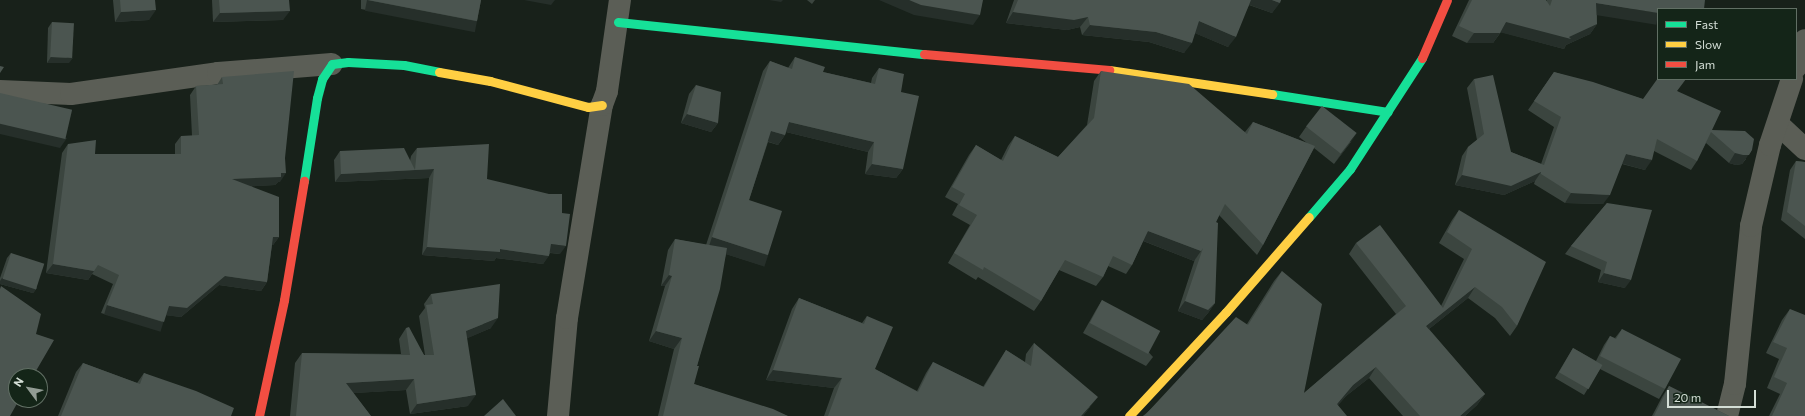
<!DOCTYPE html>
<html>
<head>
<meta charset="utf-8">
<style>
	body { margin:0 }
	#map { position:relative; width:1805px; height:416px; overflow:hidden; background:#18211a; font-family:Commissioner,sans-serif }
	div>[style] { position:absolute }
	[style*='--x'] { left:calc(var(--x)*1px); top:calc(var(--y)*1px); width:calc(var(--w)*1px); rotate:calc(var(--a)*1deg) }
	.street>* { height:22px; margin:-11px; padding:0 11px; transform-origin:11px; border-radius:11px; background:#5b5e56 }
	.fast>* { height:9px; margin:-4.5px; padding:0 4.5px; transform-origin:4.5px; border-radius:4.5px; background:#16e098 }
	.slow>* { height:9px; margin:-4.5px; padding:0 4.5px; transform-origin:4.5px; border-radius:4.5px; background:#ffcf43 }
	.jam>* { height:9px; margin:-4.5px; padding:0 4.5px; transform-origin:4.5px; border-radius:4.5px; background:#f24e42 }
	.wall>* { inset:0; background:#3b453f }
	.shaded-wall>* { inset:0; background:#262f2a; transform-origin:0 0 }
	.building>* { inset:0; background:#4b5550; transform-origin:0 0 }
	span { translate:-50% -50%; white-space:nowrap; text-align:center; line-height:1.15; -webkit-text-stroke:4px #142518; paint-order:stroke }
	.legend { position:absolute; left:1657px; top:8px; width:140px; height:72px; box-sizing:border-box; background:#142518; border:1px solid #616f64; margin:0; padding:5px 7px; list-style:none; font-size:12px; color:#d4ded6 }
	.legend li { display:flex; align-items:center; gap:8px; height:20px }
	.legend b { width:20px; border:1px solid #616f64 }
	.north { position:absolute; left:8px; top:368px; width:40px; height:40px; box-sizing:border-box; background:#142518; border:1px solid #616f64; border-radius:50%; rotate:302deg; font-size:11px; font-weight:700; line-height:16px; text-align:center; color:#d4ded6 }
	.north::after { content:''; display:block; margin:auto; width:14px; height:18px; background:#929c94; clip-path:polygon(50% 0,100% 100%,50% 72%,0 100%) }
	.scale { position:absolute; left:1667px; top:390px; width:89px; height:18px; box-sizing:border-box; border:2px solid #d4ded6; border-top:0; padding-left:5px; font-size:12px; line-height:14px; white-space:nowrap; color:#d4ded6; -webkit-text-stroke:3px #142518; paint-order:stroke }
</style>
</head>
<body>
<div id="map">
	<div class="street">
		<div style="--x:1796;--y:67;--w:28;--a:-72"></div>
		<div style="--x:0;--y:91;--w:71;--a:2.4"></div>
		<div style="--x:71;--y:94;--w:148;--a:-8.1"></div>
		<div style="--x:218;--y:73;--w:114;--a:-4.5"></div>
		<div style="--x:1778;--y:124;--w:37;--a:43"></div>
		<div style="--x:558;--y:416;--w:98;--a:-84.8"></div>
		<div style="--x:567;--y:318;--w:216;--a:-80.7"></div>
		<div style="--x:602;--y:105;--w:15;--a:-70"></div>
		<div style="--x:607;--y:91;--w:92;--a:-81.9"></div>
		<div style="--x:1727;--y:416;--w:33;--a:-76"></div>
		<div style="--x:1735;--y:384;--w:159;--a:-84.2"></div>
		<div style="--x:1751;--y:226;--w:83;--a:-76.8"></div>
		<div style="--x:1770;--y:145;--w:70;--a:-71.6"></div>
	</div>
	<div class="fast">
		<div style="--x:618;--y:22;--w:308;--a:6"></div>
		<div style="--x:1272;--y:94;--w:117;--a:8.8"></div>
		<div style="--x:304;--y:181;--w:84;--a:-81.1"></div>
		<div style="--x:317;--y:98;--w:20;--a:-75"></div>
		<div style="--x:322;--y:79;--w:18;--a:-56"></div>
		<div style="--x:332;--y:64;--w:16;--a:-7"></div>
		<div style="--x:348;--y:62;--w:56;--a:3.1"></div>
		<div style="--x:404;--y:65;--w:36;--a:11"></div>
		<div style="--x:1309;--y:217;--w:63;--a:-49.5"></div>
		<div style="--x:1350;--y:169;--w:132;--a:-57"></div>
	</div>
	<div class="slow">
		<div style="--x:1109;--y:70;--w:165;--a:8.4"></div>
		<div style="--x:439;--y:72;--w:52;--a:10"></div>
		<div style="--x:490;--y:81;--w:101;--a:14.9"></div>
		<div style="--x:588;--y:107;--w:14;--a:-8"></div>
		<div style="--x:1129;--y:416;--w:142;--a:-47"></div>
		<div style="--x:1226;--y:312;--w:126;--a:-48.9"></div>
	</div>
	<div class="jam">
		<div style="--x:924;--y:54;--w:186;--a:4.9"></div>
		<div style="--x:1422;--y:58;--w:63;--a:-66.7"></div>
		<div style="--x:259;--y:416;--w:119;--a:-77.8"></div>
		<div style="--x:284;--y:300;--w:121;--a:-80.5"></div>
	</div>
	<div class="wall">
		<div style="clip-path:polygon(113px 0,155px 0,149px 20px,115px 22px)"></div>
		<div style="clip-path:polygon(212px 0,289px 0,283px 20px,213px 22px)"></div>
		<div style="clip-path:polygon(361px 0,481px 0,477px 21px,470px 30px,361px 9px)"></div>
		<div style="clip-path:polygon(807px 0,815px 0,812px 4px)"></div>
		<div style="clip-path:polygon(1014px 0,1281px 0,1272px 13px,1249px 5px,1228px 47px,1195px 33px,1184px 53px,1149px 42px,1082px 35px,1080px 27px,1067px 30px,1006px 23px)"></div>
		<div style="clip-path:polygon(1469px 0,1546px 0,1547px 2px,1547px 0,1705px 0,1597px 14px,1597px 24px,1590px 34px,1566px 45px,1564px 49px,1501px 32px,1493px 43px,1467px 43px,1452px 36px)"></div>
		<div style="clip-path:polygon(52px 22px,69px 63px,47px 63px,48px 28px)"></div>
		<div style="clip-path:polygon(795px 57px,823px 72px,871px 83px,872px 78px,879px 68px,901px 92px,903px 169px,896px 178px,865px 174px,868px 152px,786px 132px,785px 135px,778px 145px,768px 142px,749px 200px,768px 255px,761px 265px,726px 254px,697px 366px,694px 384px,788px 416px,658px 416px,674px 349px,649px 341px,665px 286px,661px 286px,668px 250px,675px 239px,706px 245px,763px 71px,770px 61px,788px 68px)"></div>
		<div style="clip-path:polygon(1101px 71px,1245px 132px,1253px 122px,1307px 143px,1299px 137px,1306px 127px,1351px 142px,1334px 164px,1314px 148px,1263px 245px,1257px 255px,1219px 215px,1216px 222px,1215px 303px,1208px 313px,1202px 320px,1178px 311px,1195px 259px,1194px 261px,1143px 241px,1132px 265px,1126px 274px,1108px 266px,1103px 277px,1096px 286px,1059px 270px,1041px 301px,1034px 311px,978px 277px,976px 280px,948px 263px,970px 225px,952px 215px,958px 204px,945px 197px,969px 155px,976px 145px,1001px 160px,1008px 146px,1015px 136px,1058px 157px,1087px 125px,1094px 81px)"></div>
		<div style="clip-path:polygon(1554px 72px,1643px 99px,1677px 91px,1712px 130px,1746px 159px,1742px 164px,1736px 165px,1729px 163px,1706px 143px,1697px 161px,1691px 170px,1654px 151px,1645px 170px,1622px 164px,1603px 204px,1565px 203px,1534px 184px,1535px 181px,1504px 195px,1455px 185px,1462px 156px,1468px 147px,1477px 140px,1467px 88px,1474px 79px,1511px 152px,1541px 164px,1554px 127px,1528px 110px)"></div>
		<div style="clip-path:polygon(222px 77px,280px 182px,278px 182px,275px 185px,252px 186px,279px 237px,273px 245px,272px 245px,267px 282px,261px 291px,219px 285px,181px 317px,166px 315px,158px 330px,101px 313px,113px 284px,92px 274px,88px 280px,46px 273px,62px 153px,68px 144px,95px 154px,175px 154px,175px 144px,181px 136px,192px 136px,190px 95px,196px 86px,217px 85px)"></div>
		<div style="clip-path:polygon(696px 85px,718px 123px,711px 132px,681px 123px,689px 94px)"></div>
		<div style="clip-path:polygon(417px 148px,487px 179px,560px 254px,550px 253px,543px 264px,496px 258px,494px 261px,422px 255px,429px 178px,335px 182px,334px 160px,340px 151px,410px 161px,411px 156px)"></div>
		<div style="clip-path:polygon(1796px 161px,1805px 162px,1805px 239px,1781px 220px,1790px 170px)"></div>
		<div style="clip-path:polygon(1607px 203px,1625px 288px,1598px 282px,1601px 270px,1565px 254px,1571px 246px)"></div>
		<div style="clip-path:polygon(1459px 210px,1517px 326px,1510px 336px,1495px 318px,1468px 298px,1429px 329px,1485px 394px,1477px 405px,1465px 416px,1403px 416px,1369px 378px,1346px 396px,1338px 405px,1143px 416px,1247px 324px,1274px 281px,1282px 271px,1304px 393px,1396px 314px,1349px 254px,1356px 243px,1441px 306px,1464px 259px,1439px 243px,1452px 220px)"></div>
		<div style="clip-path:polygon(11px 253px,37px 288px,33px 293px,0 284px,0 278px,7px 258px)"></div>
		<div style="clip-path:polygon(431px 294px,491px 328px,467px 338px,468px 406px,410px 414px,406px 390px,353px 393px,371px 416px,290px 416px,295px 363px,302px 353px,401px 354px,399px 339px,406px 328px,424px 355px,425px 355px,419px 316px,425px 308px,424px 304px)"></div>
		<div style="clip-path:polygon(799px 298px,862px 323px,867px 316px,875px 369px,917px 391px,926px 373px,933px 362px,983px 387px,999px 361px,1006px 350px,1025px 362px,1026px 354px,1034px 343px,1090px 407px,1083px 416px,824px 416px,834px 388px,766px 380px,792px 309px)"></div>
		<div style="clip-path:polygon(1102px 300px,1153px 357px,1146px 366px,1083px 333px,1096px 310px)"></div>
		<div style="clip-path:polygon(1790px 309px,1805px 416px,1769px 416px,1780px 394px,1767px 388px,1779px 359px,1766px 353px,1782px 320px)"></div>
		<div style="clip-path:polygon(1622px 329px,1665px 389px,1659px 399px,1600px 369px,1584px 395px,1555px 378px,1573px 348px,1596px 361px,1604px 345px,1610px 336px,1615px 338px)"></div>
		<div style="clip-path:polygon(83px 363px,137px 383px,144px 373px,231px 416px,58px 416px,76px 372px)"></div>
		<div style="clip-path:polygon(1669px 386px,1729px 416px,1652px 416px,1662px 397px)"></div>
	</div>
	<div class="shaded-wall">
		<div style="left:367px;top:0;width:112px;height:11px;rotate:11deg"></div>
		<div style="clip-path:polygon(524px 0,555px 0,551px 5px)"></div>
		<div style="clip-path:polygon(769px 0,783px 0,781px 2px)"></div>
		<div style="clip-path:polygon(879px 0,909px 0,980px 15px,973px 25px,914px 15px)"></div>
		<div style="clip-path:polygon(1250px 0,1272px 0,1280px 3px,1272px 13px,1247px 4px)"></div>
		<div style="left:1596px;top:3px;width:63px;height:12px;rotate:9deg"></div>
		<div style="clip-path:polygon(156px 10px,149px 20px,115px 22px,121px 12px)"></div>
		<div style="clip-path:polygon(290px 11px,283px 20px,213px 22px,220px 13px)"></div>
		<div style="clip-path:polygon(1013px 12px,1088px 17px,1080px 27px,1067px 30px,1006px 23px)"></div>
		<div style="clip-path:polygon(1199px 21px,1236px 37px,1228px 47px,1192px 32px)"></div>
		<div style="clip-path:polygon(1506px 22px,1597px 24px,1590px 34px,1566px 45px,1564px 49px,1499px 32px)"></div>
		<div style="clip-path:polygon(1090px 25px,1156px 32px,1192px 43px,1184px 53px,1149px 42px,1082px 35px)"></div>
		<div style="clip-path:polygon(1474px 33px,1500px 33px,1493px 43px,1467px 43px)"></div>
		<div style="clip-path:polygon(51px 57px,73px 58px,69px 63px,47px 63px)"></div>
		<div style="clip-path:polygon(687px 114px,718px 123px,711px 132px,681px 123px)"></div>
		<div style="clip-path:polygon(789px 122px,874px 142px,868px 152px,782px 131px)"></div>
		<div style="clip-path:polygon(0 123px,67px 138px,60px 148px,0 134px)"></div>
		<div style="clip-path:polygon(771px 131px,785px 135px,778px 145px,764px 140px)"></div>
		<div style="clip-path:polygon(1357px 133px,1351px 142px,1334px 164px,1341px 154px)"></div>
		<div style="clip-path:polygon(1752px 150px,1742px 164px,1736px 165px,1729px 163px,1735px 153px)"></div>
		<div style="clip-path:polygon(1626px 154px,1652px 160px,1645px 170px,1620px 163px)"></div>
		<div style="clip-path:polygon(872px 164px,903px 169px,896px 178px,865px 174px)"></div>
		<div style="clip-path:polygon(434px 169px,429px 178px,335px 182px,341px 174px)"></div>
		<div style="clip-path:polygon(1541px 172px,1535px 181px,1504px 195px,1455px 185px,1462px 175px)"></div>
		<div style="clip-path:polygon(281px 173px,286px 173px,280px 182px,278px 182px,275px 185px,226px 188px,232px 179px)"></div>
		<div style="clip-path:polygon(1571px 193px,1610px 195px,1603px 204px,1565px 203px)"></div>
		<div style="clip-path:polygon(1148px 231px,1201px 251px,1194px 261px,1141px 240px)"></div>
		<div style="clip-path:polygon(273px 237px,279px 237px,273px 245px,267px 245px)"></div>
		<div style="left:712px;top:237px;width:59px;height:12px;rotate:18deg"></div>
		<div style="clip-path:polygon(551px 244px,566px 246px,560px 254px,545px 252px)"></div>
		<div style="clip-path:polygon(427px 247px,500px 249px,549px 256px,543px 264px,496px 258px,494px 261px,422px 255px)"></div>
		<div style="clip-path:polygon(53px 264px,94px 271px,88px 280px,46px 273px)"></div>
		<div style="clip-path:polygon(1604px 273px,1631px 280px,1625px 288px,1598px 282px)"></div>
		<div style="clip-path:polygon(669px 275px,672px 276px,665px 286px,661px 286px)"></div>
		<div style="clip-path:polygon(225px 276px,267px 282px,261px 291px,219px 285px,181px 317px,163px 315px,169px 306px)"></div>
		<div style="clip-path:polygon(2px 278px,37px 288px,33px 293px,0 284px,0 281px)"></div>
		<div style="clip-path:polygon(1475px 287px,1468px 298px,1419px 337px,1426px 326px)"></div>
		<div style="clip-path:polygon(1185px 301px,1215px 303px,1208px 313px,1202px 320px,1178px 311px)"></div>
		<div style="left:107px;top:305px;width:59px;height:10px;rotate:17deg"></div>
		<div style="clip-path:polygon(498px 318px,491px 328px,459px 342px,466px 331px)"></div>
		<div style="clip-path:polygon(656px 331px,682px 338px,674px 349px,649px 341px)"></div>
		<div style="clip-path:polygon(1376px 367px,1369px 378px,1346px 396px,1330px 415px,1337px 404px,1353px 385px)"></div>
		<div style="clip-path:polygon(773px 370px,842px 378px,834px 388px,766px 380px)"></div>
		<div style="clip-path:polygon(414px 379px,406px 390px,339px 394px,346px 383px)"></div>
		<div style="clip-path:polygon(1485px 394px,1477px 405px,1465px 416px,1460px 416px)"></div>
		<div style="clip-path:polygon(476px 395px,468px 406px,410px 414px,417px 404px)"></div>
		<div style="clip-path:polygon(1098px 397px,1090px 407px,1083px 416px,1081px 416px)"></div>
	</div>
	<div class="building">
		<div style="clip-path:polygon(120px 0,155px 0,156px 10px,121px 12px)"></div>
		<div style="clip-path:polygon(219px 0,289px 0,290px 11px,220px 13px)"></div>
		<div style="clip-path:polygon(368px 0,481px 0,477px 21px)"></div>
		<div style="clip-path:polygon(909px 0,983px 0,980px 15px,921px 5px)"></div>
		<div style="clip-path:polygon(1018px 0,1251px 0,1236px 37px,1199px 21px,1192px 43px,1156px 32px,1090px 25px,1088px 17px,1074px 20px,1013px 12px)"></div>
		<div style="clip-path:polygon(1272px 0,1281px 0,1280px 3px)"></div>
		<div style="clip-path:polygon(1472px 0,1546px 0,1550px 6px,1552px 0,1705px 0,1704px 9px,1658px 9px,1658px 13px,1596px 3px,1597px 24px,1569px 37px,1571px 39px,1506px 22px,1500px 33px,1474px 33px,1459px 26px)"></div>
		<div style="left:52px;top:22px;width:22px;height:35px;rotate:3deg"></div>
		<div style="clip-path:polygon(795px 57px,825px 67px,823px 72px,875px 84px,879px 68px,904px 74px,901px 92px,919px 96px,903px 169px,872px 164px,874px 142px,789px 122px,785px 135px,771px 131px,749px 200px,782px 211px,768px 255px,712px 237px,770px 61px,792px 69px)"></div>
		<div style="clip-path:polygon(0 66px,4px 67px,0 73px)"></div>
		<div style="clip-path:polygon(294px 71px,285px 158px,286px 173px,281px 173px,281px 177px,232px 179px,279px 197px,279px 237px,273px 237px,267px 282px,225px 276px,187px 308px,169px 306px,164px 322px,107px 305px,119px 275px,98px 265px,94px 271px,53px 264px,68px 144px,96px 140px,95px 154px,181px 154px,181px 136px,199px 135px,196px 86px,223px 84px,222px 77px)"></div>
		<div style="clip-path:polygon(1101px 71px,1189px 84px,1247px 134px,1253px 122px,1315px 146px,1263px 245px,1225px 204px,1216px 222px,1218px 223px,1215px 303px,1208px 310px,1185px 301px,1203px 248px,1201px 251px,1148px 231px,1132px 265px,1113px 256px,1103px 277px,1065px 260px,1041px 301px,984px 267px,983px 270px,954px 253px,977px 215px,959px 205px,965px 194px,952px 187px,976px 145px,1003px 161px,1015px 136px,1058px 157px,1094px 118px)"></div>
		<div style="clip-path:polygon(1554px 72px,1593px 82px,1643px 99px,1658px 78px,1658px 79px,1686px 79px,1677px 91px,1721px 111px,1712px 130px,1745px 131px,1754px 139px,1752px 150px,1749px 155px,1743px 155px,1735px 153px,1711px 132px,1697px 161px,1657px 139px,1652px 160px,1626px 154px,1610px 195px,1571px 193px,1541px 174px,1541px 172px,1511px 186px,1462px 175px,1468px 147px,1484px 134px,1474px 79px,1493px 75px,1511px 152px,1544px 165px,1561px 117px,1534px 101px)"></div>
		<div style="clip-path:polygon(696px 85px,721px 92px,718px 123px,687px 114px)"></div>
		<div style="left:0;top:93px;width:74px;height:30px;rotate:13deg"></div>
		<div style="left:1322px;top:106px;width:44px;height:26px;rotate:38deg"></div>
		<div style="clip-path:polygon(489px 144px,487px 179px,549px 194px,562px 194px,562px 213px,570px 214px,566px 246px,551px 244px,549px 256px,500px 249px,500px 252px,427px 247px,434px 169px,341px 174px,340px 151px,404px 148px,415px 170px,417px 148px)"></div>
		<div style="clip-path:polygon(1796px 161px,1805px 162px,1805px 226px,1787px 212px)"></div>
		<div style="clip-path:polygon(1607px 203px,1652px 210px,1631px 280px,1604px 273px,1607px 262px,1571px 246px)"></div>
		<div style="clip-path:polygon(1459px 210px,1546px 262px,1517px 326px,1502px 307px,1475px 287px,1426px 326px,1485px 394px,1460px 416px,1420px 416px,1376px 367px,1353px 385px,1337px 404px,1347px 416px,1143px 416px,1146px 414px,1236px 317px,1248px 325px,1282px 271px,1322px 304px,1304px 393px,1406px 306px,1356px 243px,1380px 225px,1443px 308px,1472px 249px,1447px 232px)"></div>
		<div style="clip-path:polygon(675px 239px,727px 248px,720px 289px,697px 366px,699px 366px,694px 384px,773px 409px,788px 416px,663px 416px,682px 338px,656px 331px,672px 276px,669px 275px)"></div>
		<div style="left:11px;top:253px;width:35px;height:27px;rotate:18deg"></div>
		<div style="clip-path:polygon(500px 284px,498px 318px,466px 331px,476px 395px,417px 404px,414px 379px,346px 383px,371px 416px,296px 416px,302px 353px,410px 355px,406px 328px,409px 327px,424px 355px,434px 355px,426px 305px,433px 304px,431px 294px)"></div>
		<div style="clip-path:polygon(1px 286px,41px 314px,36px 334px,54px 340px,33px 376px,16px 376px,16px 400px,19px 400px,10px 416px,0 416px,0 289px)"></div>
		<div style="clip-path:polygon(799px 298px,864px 324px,867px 316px,893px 327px,875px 369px,918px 392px,933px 362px,984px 387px,1006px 350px,1031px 366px,1034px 343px,1098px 397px,1081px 416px,828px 416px,842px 378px,773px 370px)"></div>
		<div style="left:1102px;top:300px;width:66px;height:26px;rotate:28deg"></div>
		<div style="clip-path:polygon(1790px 309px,1805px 315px,1805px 416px,1772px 416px,1787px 383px,1774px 377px,1787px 348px,1773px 342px)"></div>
		<div style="clip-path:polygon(1622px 329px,1681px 359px,1665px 389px,1600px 356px,1610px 336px,1616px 339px)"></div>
		<div style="left:1573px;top:348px;width:34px;height:28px;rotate:30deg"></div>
		<div style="clip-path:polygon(83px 363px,140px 384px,144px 373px,196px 391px,234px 408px,231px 416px,61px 416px)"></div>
		<div style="clip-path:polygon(1669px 386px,1729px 416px,1654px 416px)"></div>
		<div style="clip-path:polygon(503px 399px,516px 416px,484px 416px)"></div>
	</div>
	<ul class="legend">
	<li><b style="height:5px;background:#16e098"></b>Fast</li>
	<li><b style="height:5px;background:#ffcf43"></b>Slow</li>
	<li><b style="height:5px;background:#f24e42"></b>Jam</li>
	</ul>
	<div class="north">N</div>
	<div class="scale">20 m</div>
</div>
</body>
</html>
